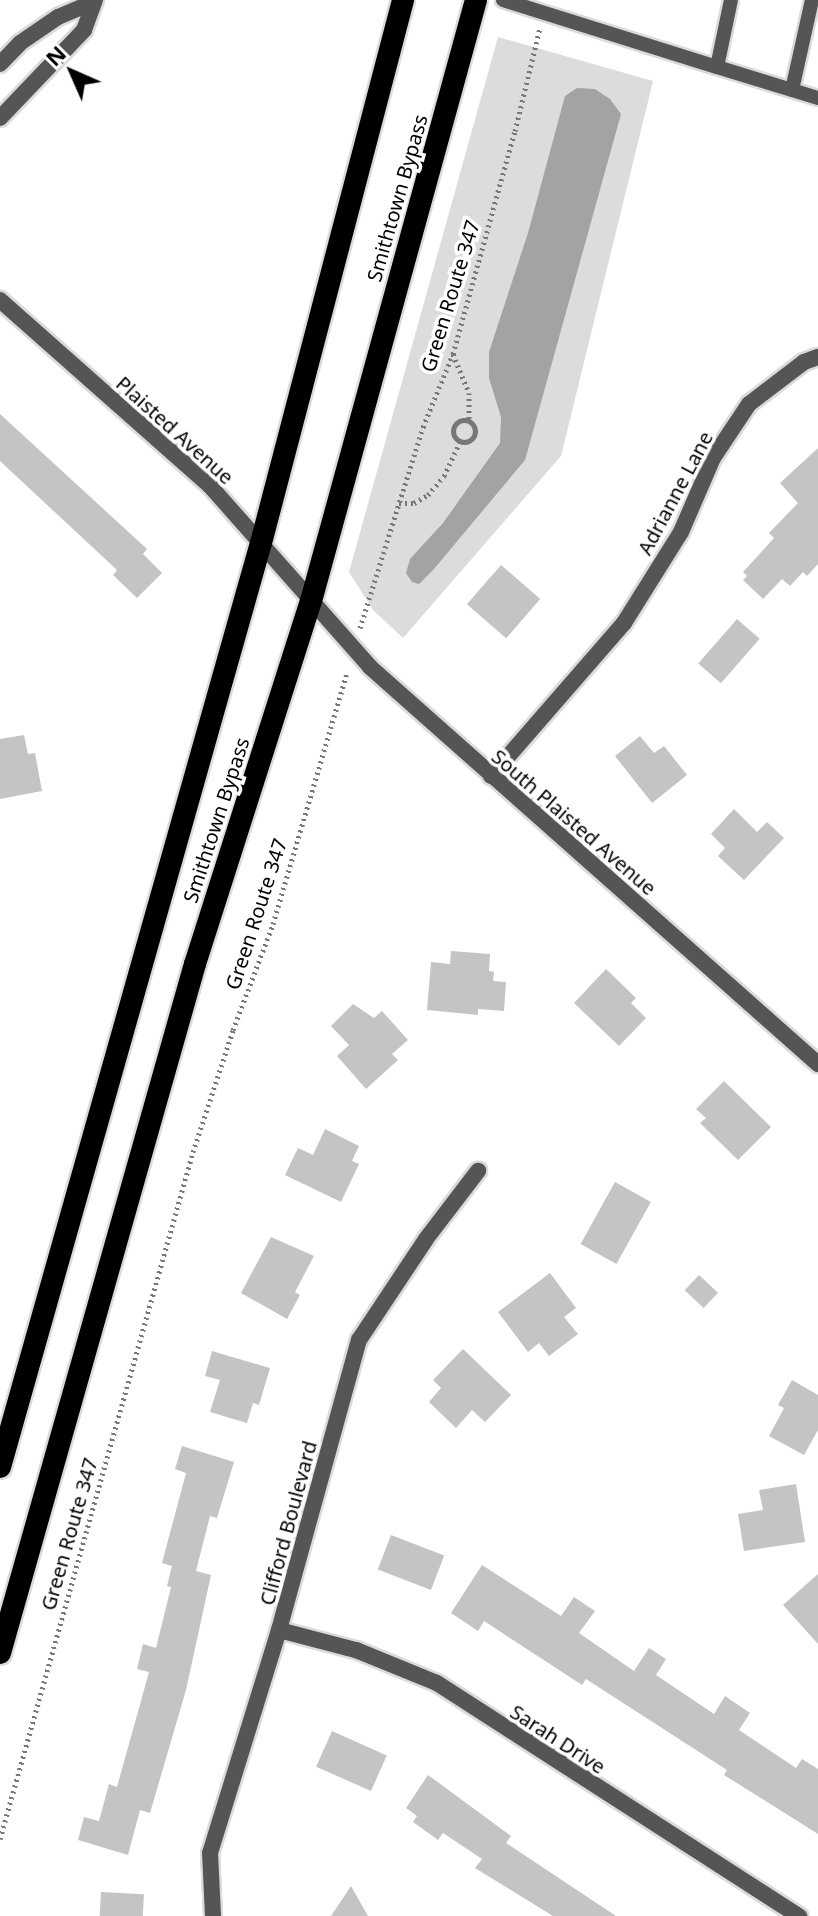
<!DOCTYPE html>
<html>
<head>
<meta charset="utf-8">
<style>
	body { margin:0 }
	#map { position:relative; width:818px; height:1916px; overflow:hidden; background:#fff; font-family:"Noto Sans",sans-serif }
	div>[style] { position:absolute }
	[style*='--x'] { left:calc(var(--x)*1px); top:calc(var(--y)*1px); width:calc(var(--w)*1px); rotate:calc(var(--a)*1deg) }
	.green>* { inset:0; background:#dcdcdc }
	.water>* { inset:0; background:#a3a3a3 }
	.building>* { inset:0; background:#c4c4c4; transform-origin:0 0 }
	.path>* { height:5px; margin-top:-2.5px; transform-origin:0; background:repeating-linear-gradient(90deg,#777 0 2px,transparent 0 6px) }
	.path>.ring { margin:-2.5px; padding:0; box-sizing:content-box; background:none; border:5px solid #777; border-radius:50% }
	.roads { filter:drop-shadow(2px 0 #dbdbdb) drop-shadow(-2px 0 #dbdbdb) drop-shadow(0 2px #dbdbdb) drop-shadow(0 -2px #dbdbdb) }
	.service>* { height:14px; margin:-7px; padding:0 7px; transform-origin:7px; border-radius:7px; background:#555 }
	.minor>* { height:16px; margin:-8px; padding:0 8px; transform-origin:8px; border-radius:8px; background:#555 }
	.trunk>* { height:22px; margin:-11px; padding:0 11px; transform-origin:11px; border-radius:11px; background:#000 }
	span { translate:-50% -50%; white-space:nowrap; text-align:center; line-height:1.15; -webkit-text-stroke:7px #fff; paint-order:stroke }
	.street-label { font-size:20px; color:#000 }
	.north { position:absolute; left:32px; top:32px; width:80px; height:80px; -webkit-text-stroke:6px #fff; paint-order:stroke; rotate:315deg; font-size:22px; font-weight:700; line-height:32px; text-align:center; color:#000 }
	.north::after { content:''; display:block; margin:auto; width:28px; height:36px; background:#000; clip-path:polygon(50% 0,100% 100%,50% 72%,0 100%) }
</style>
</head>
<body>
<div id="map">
	<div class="green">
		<div style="clip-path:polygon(498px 37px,653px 81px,561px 456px,403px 638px,373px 610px,349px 572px)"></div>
	</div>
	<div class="water">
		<div style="clip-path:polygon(577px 88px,595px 89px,610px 99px,621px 114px,525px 460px,434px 569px,419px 584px,412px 582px,406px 573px,410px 559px,443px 523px,500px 443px,501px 417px,489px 378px,489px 352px,528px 233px,565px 96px)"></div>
	</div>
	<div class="building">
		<div style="clip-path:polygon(0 414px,147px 549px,143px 554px,162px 573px,137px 598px,113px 575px,117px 570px,0 461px)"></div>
		<div style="clip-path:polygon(818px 448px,818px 564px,807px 576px,803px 572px,790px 586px,782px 579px,763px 599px,743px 580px,747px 576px,743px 572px,774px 538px,769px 533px,798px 503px,780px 483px)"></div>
		<div style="left:501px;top:565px;width:52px;height:52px;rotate:41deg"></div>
		<div style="left:737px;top:619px;width:30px;height:59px;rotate:41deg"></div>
		<div style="clip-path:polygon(24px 735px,28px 754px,35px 753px,42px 791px,0 799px,0 739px)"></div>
		<div style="clip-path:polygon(640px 736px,654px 753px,664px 746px,687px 775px,652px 803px,615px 756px)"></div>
		<div style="clip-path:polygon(734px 809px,757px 832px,767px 822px,784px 838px,744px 880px,718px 856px,725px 848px,711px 834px)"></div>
		<div style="clip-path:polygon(451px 951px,490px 954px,489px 971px,494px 972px,493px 981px,506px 982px,504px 1011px,478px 1009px,478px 1015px,427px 1010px,431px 962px,450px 964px)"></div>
		<div style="clip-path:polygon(606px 969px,636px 998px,631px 1003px,646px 1018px,619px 1046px,574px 1003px)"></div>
		<div style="clip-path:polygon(353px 1004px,374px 1018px,382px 1011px,408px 1040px,392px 1054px,398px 1060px,366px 1089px,337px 1056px,349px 1045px,331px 1026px)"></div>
		<div style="clip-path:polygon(724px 1081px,771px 1127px,738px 1160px,700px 1123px,706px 1118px,696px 1109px)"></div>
		<div style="clip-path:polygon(325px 1129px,359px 1146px,352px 1161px,359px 1164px,341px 1202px,285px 1175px,298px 1148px,313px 1155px)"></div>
		<div style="left:615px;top:1182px;width:41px;height:71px;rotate:29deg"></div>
		<div style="clip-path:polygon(271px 1237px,314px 1256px,295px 1292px,300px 1295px,287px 1319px,241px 1293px)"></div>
		<div style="clip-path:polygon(550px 1273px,576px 1308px,564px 1317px,578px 1334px,549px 1356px,539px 1343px,528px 1352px,498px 1312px)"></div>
		<div style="left:699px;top:1275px;width:26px;height:21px;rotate:43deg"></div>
		<div style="clip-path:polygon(463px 1349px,511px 1395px,485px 1422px,472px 1410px,456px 1428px,429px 1402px,441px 1388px,433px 1380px)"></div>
		<div style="clip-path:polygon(212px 1351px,270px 1368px,259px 1405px,253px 1403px,247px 1423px,210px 1412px,220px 1380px,205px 1376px)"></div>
		<div style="clip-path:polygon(792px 1380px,818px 1395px,818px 1430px,804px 1455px,769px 1436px,784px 1408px,778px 1405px)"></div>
		<div style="clip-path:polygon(182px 1446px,234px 1462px,217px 1518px,210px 1516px,196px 1571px,211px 1575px,186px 1690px,150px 1813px,140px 1810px,128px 1855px,78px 1840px,84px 1817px,99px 1821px,109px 1784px,117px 1787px,149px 1672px,137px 1669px,143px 1644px,156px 1648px,171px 1587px,167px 1586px,172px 1566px,162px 1563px,186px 1473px,175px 1469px)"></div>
		<div style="clip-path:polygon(796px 1484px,805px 1542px,744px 1551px,738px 1514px,763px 1510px,759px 1490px)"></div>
		<div style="left:391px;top:1535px;width:57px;height:37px;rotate:21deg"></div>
		<div style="clip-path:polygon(482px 1565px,561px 1616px,574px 1597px,595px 1611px,579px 1633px,634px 1671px,649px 1648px,666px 1659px,656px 1675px,714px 1714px,725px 1696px,750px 1713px,739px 1730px,796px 1768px,802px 1759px,818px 1769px,818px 1834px,724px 1775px,727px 1770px,586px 1679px,582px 1685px,484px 1621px,478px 1631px,451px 1613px)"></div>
		<div style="clip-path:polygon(818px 1574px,818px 1644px,783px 1605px)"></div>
		<div style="left:332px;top:1731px;width:60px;height:39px;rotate:24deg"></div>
		<div style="clip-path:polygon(428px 1775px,511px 1836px,506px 1843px,616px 1916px,553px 1916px,475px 1868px,482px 1859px,443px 1833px,438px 1840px,413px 1822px,417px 1816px,406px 1808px)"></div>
		<div style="clip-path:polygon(351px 1886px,368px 1916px,331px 1916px)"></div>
		<div style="left:101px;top:1892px;width:43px;height:24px;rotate:3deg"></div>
	</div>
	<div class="path">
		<div style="--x:453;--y:354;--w:42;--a:67.7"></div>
		<div style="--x:469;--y:393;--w:28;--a:90"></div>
		<div class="ring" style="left:453px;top:420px;width:17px;height:17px"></div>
		<div style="--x:399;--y:503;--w:15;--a:0"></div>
		<div style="--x:414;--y:503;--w:16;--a:-30"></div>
		<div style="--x:428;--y:495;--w:25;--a:-50"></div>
		<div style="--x:444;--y:476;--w:38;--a:-65"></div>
		<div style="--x:360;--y:628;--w:211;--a:-72.6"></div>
		<div style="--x:423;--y:427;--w:79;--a:-67.7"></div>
		<div style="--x:453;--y:354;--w:231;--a:-74.5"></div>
		<div style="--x:515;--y:131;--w:106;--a:-76.4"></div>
		<div style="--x:0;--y:1839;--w:714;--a:-74.31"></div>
		<div style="--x:193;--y:1152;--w:128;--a:-71.8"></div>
		<div style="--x:233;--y:1030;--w:113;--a:-69.3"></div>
		<div style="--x:273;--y:924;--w:263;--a:-73.6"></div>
	</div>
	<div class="roads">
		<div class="service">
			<div style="--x:503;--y:0;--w:224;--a:17.4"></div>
			<div style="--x:717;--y:67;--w:68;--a:-78.2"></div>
			<div style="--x:717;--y:67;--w:106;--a:17.1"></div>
			<div style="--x:792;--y:90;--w:92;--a:-77.5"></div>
		</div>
		<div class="minor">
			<div style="--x:0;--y:64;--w:29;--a:-46"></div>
			<div style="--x:20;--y:43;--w:46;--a:-34.4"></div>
			<div style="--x:58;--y:17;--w:39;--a:-23"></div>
			<div style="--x:0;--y:118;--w:122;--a:-46.3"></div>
			<div style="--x:84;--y:30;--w:32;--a:-70"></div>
			<div style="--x:0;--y:300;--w:282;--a:41.5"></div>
			<div style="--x:211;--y:487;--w:240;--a:48.5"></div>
			<div style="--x:370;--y:667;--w:599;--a:41.55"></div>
			<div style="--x:491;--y:776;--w:203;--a:-49"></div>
			<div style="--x:624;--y:623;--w:107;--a:-57.9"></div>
			<div style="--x:681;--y:532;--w:81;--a:-66.6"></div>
			<div style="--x:713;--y:458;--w:65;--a:-56.3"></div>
			<div style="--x:749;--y:404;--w:69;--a:-37.4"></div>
			<div style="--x:804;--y:362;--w:15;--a:-20"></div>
			<div style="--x:279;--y:1630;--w:80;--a:14.6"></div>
			<div style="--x:356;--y:1650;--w:87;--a:22.2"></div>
			<div style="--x:437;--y:1683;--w:431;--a:32.8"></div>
			<div style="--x:213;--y:1916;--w:63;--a:-92.7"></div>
			<div style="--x:210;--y:1853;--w:233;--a:-72.8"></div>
			<div style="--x:279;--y:1630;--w:301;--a:-74.6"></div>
			<div style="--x:359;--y:1340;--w:121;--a:-56.4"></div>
			<div style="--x:426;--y:1239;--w:86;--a:-52.6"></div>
		</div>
		<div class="trunk">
			<div style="--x:0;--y:1467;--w:960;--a:-74.23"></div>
			<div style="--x:261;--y:543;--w:561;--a:-75.34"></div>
			<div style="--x:0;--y:1653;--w:716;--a:-74.2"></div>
			<div style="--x:195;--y:964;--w:381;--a:-72.3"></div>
			<div style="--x:311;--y:601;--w:623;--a:-74.65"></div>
		</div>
	</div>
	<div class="street-label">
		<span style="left:397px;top:198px;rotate:-74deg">Smithtown Bypass</span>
		<span style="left:450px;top:296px;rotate:-73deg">Green Route 347</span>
		<span style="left:175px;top:430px;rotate:42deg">Plaisted Avenue</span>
		<span style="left:675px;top:493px;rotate:-62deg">Adrianne Lane</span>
		<span style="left:216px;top:820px;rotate:-72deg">Smithtown Bypass</span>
		<span style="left:574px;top:822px;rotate:41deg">South Plaisted Avenue</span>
		<span style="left:256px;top:914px;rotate:-72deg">Green Route 347</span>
		<span style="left:288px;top:1523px;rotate:-75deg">Clifford Boulevard</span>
		<span style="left:69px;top:1534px;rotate:-74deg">Green Route 347</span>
		<span style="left:558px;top:1739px;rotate:33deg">Sarah Drive</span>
	</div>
	<div class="north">N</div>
</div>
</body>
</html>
